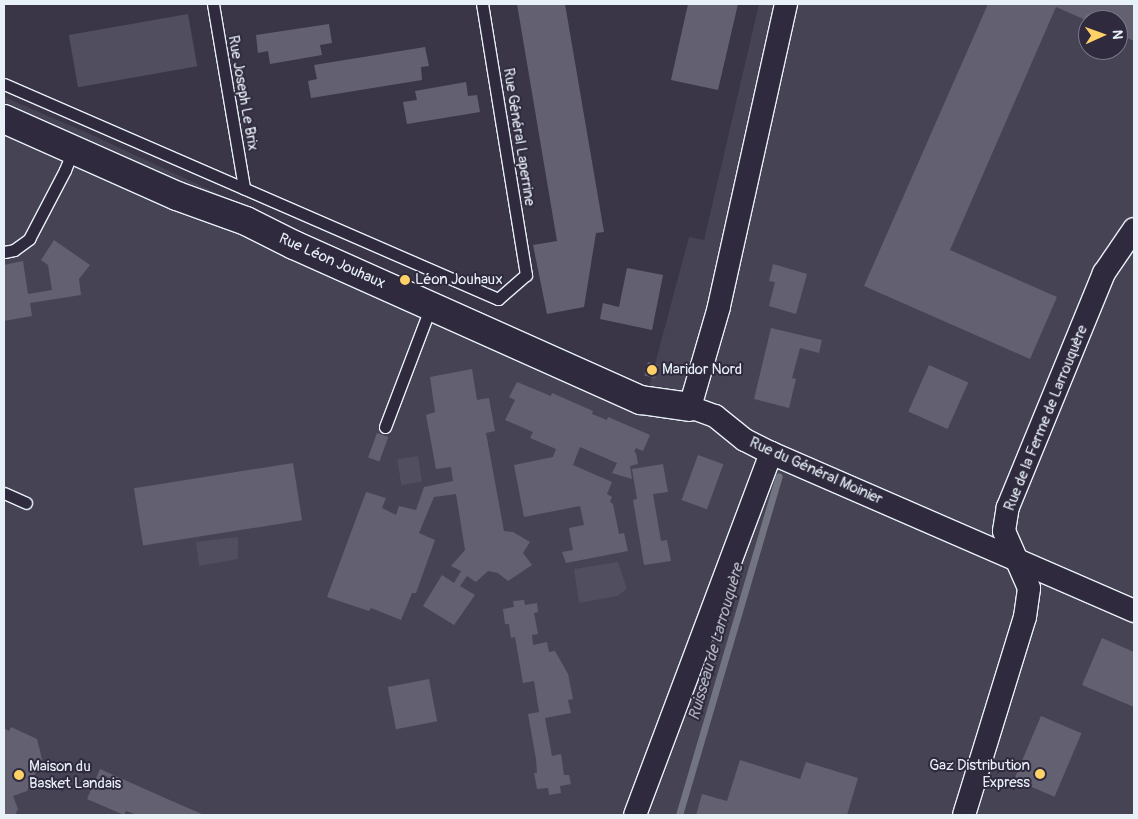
<!DOCTYPE html>
<html>
<head>
<meta charset="utf-8">
<style>
	body { margin:0 }
	#map { position:relative; width:1138px; height:819px; overflow:hidden; background:#3a3648; font-family:Pangolin,sans-serif }
	div>[style] { position:absolute }
	[style*='--x'] { left:calc(var(--x)*1px); top:calc(var(--y)*1px); width:calc(var(--w)*1px); rotate:calc(var(--a)*1deg) }
	.built>* { inset:0; background:#464354 }
	.green>* { inset:0; background:#504e5f; transform-origin:0 0 }
	.stream>* { height:7px; margin:-3.5px; padding:0 3.5px; transform-origin:3.5px; border-radius:3.5px; background:#737482 }
	.building>* { inset:0; background:#636171; transform-origin:0 0 }
	.roads { filter:drop-shadow(1px 0 #e8f1f8) drop-shadow(-1px 0 #e8f1f8) drop-shadow(0 1px #e8f1f8) drop-shadow(0 -1px #e8f1f8) }
	.service>* { height:11px; margin:-5.5px; padding:0 5.5px; transform-origin:5.5px; border-radius:5.5px; background:#2f2a3d }
	.minor>* { height:22px; margin:-11px; padding:0 11px; transform-origin:11px; border-radius:11px; background:#2f2a3d }
	.tertiary>* { height:28px; margin:-14px; padding:0 14px; transform-origin:14px; border-radius:14px; background:#2f2a3d }
	.dots>* { width:14px; height:14px; translate:-50% -50%; box-sizing:border-box; border:2px solid #2f2a3d; border-radius:50% }
	span { translate:-50% -50%; white-space:nowrap; text-align:center; line-height:1.15; -webkit-text-stroke:4px #2f2a3d; paint-order:stroke }
	.street-label { font-size:15px; color:#e8f1f8 }
	.poi-label { font-size:15px; color:#e8f1f8 }
	.left { translate:0 -50%; text-align:left }
	.right { translate:-100% -50%; text-align:right }
	.water-label { font-size:16px; color:#aeb2bd; font-style:italic }
	.frame { position:absolute; inset:0; border:5px solid #e8f1f8; pointer-events:none }
	.north { position:absolute; left:1078px; top:10px; width:50px; height:50px; box-sizing:border-box; background:#2f2a3d; border:1px solid #797a88; border-radius:50%; rotate:88deg; font-size:14px; font-weight:700; line-height:20px; text-align:center; color:#e8f1f8 }
	.north::after { content:''; display:block; margin:auto; width:18px; height:22px; background:#ffd166; clip-path:polygon(50% 0,100% 100%,50% 72%,0 100%) }
</style>
</head>
<body>
<div id="map">
	<div class="built">
		<div style="clip-path:polygon(evenodd,759px 4px,1134px 4px,1134px 815px,4px 815px,4px 97px,92px 135px,647px 394px,689px 237px,704px 240px,759px 4px,1088px 20px,1118px 20px,1118px 50px,1088px 50px,1088px 20px)"></div>
	</div>
	<div class="green">
		<div style="left:188px;top:14px;width:53px;height:121px;rotate:80deg"></div>
		<div style="left:418px;top:456px;width:26px;height:21px;rotate:81deg"></div>
		<div style="clip-path:polygon(238px 537px,238px 559px,199px 566px,196px 542px)"></div>
		<div style="clip-path:polygon(618px 562px,627px 589px,617px 596px,579px 603px,574px 569px)"></div>
	</div>
	<div class="stream">
		<div style="--x:679;--y:815;--w:353;--a:-73.6"></div>
	</div>
	<div class="building">
		<div style="clip-path:polygon(517px 4px,565px 4px,604px 232px,596px 233px,584px 307px,547px 314px,533px 245px,557px 241px,556px 235px)"></div>
		<div style="clip-path:polygon(688px 4px,738px 4px,718px 90px,671px 80px)"></div>
		<div style="clip-path:polygon(988px 4px,1134px 4px,1134px 41px,1118px 34px,1118px 20px,1088px 21px,1056px 7px,950px 250px,1057px 297px,1030px 359px,864px 286px)"></div>
		<div style="clip-path:polygon(329px 24px,332px 43px,320px 45px,322px 55px,270px 64px,268px 51px,258px 53px,256px 35px)"></div>
		<div style="clip-path:polygon(425px 47px,429px 66px,421px 67px,422px 80px,311px 98px,308px 81px,317px 79px,314px 65px)"></div>
		<div style="clip-path:polygon(466px 82px,468px 96px,477px 95px,480px 112px,407px 124px,403px 102px,417px 100px,415px 91px)"></div>
		<div style="clip-path:polygon(54px 240px,90px 265px,79px 279px,81px 295px,30px 303px,32px 316px,4px 321px,4px 265px,23px 261px,28px 294px,52px 290px,48px 265px,41px 260px)"></div>
		<div style="clip-path:polygon(773px 264px,807px 274px,796px 314px,769px 306px,775px 282px,769px 281px)"></div>
		<div style="clip-path:polygon(627px 268px,663px 275px,652px 330px,600px 319px,603px 303px,619px 307px)"></div>
		<div style="clip-path:polygon(771px 328px,822px 340px,819px 353px,800px 348px,792px 378px,796px 379px,789px 408px,754px 399px)"></div>
		<div style="left:648px;top:362px;width:11px;height:14px;rotate:15deg"></div>
		<div style="left:929px;top:365px;width:43px;height:51px;rotate:24deg"></div>
		<div style="clip-path:polygon(472px 369px,477px 400px,489px 398px,495px 431px,486px 433px,504px 531px,513px 532px,530px 542px,523px 553px,532px 565px,508px 581px,498px 573px,488px 571px,476px 582px,467px 576px,460px 586px,475px 595px,454px 625px,423px 606px,442px 575px,454px 583px,461px 571px,451px 566px,465px 550px,456px 494px,434px 497px,419px 533px,435px 540px,416px 593px,412px 593px,401px 620px,371px 608px,369px 611px,327px 597px,366px 492px,386px 498px,382px 508px,396px 515px,399px 506px,416px 510px,424px 487px,453px 481px,451px 467px,436px 469px,426px 415px,435px 412px,430px 377px)"></div>
		<div style="clip-path:polygon(517px 382px,551px 396px,552px 393px,593px 411px,592px 414px,607px 420px,608px 417px,650px 435px,643px 451px,636px 448px,634px 452px,636px 453px,638px 464px,630px 466px,632px 479px,612px 473px,617px 463px,580px 447px,573px 465px,612px 482px,607px 494px,612px 497px,610px 502px,613px 504px,619px 534px,624px 533px,628px 551px,566px 563px,562px 552px,573px 550px,569px 528px,584px 525px,580px 506px,524px 517px,514px 465px,553px 457px,556px 449px,530px 438px,533px 432px,505px 420px,515px 400px,509px 397px)"></div>
		<div style="left:377px;top:433px;width:12px;height:26px;rotate:20deg"></div>
		<div style="left:698px;top:455px;width:27px;height:48px;rotate:20deg"></div>
		<div style="left:293px;top:463px;width:58px;height:161px;rotate:81deg"></div>
		<div style="clip-path:polygon(663px 464px,668px 492px,653px 494px,661px 541px,667px 540px,671px 561px,644px 565px,633px 500px,637px 499px,632px 469px)"></div>
		<div style="clip-path:polygon(524px 600px,525px 605px,537px 603px,538px 612px,534px 613px,538px 634px,532px 635px,533px 645px,547px 642px,549px 652px,555px 651px,568px 674px,573px 699px,568px 700px,571px 713px,545px 718px,552px 756px,561px 754px,564px 775px,569px 775px,571px 784px,560px 786px,561px 793px,549px 795px,548px 788px,537px 789px,534px 773px,537px 773px,536px 759px,528px 714px,539px 712px,534px 681px,523px 683px,515px 637px,511px 638px,509px 624px,505px 624px,503px 609px,514px 607px,513px 601px)"></div>
		<div style="clip-path:polygon(1102px 638px,1134px 652px,1134px 707px,1082px 685px)"></div>
		<div style="left:429px;top:679px;width:43px;height:42px;rotate:79deg"></div>
		<div style="left:1041px;top:716px;width:44px;height:69px;rotate:23deg"></div>
		<div style="clip-path:polygon(11px 727px,37px 739px,42px 759px,27px 791px,13px 796px,18px 809px,15px 815px,4px 815px,4px 728px,9px 731px)"></div>
		<div style="clip-path:polygon(740px 760px,800px 779px,806px 762px,858px 778px,847px 815px,696px 815px,702px 794px,727px 801px)"></div>
		<div style="clip-path:polygon(100px 769px,165px 798px,204px 815px,137px 815px,126px 811px,124px 815px,87px 799px)"></div>
	</div>
	<div class="roads">
		<div class="service">
			<div style="--x:213;--y:4;--w:187;--a:80.4"></div>
			<div style="--x:4;--y:84;--w:539;--a:23.52"></div>
			<div style="--x:498;--y:299;--w:37;--a:-41"></div>
			<div style="--x:526;--y:275;--w:275;--a:-99.2"></div>
			<div style="--x:4;--y:252;--w:10;--a:-11"></div>
			<div style="--x:14;--y:250;--w:19;--a:-36"></div>
			<div style="--x:29;--y:239;--w:78;--a:-62.4"></div>
			<div style="--x:65;--y:170;--w:22;--a:-68"></div>
			<div style="--x:385;--y:427;--w:129;--a:-69.2"></div>
			<div style="--x:4;--y:493;--w:24;--a:24"></div>
		</div>
		<div class="minor">
			<div style="--x:786;--y:4;--w:310;--a:102.5"></div>
			<div style="--x:719;--y:307;--w:104;--a:106.2"></div>
			<div style="--x:690;--y:407;--w:27;--a:20"></div>
			<div style="--x:715;--y:416;--w:38;--a:39"></div>
			<div style="--x:745;--y:440;--w:29;--a:27"></div>
			<div style="--x:771;--y:453;--w:396;--a:23.5"></div>
			<div style="--x:635;--y:815;--w:387;--a:-69.4"></div>
			<div style="--x:964;--y:815;--w:207;--a:-72.9"></div>
			<div style="--x:1025;--y:617;--w:29;--a:-82"></div>
			<div style="--x:1029;--y:588;--w:62;--a:-113.7"></div>
			<div style="--x:1004;--y:531;--w:24;--a:-81"></div>
			<div style="--x:1008;--y:507;--w:253;--a:-67.7"></div>
			<div style="--x:1104;--y:273;--w:53;--a:-55.7"></div>
		</div>
		<div class="tertiary">
			<div style="--x:4;--y:119;--w:189;--a:24"></div>
			<div style="--x:177;--y:196;--w:73;--a:19.9"></div>
			<div style="--x:246;--y:221;--w:54;--a:26.6"></div>
			<div style="--x:294;--y:245;--w:380;--a:24.1"></div>
			<div style="--x:641;--y:400;--w:49;--a:8.1"></div>
		</div>
	</div>
	<div class="dots">
		<div style="left:405px;top:280px;background:#ffd166"></div>
		<div style="left:652px;top:370px;background:#ffd166"></div>
		<div style="left:1040px;top:774px;background:#ffd166"></div>
		<div style="left:19px;top:775px;background:#ffd166"></div>
	</div>
	<div class="street-label">
		<span style="left:243px;top:93px;rotate:80deg">Rue Joseph Le Brix</span>
		<span style="left:519px;top:137px;rotate:81deg">Rue Général Laperrine</span>
		<span style="left:332px;top:261px;rotate:24deg">Rue Léon Jouhaux</span>
		<span style="left:1046px;top:418px;rotate:-68deg">Rue de la Ferme de Larrouquère</span>
		<span style="left:816px;top:471px;rotate:24deg">Rue du Général Moinier</span>
	</div>
	<div class="poi-label">
		<span class="left" style="left:415px;top:280px">Léon Jouhaux</span>
		<span class="left" style="left:662px;top:370px">Maridor Nord</span>
		<span class="right" style="left:1030px;top:774px">Gaz Distribution<br>Express</span>
		<span class="left" style="left:29px;top:775px">Maison du<br>Basket Landais</span>
	</div>
	<div class="water-label">
		<span style="left:716px;top:642px;rotate:-74deg">Ruisseau de Larrouquère</span>
	</div>
	<div class="frame"></div>
	<div class="north">N</div>
</div>
</body>
</html>
